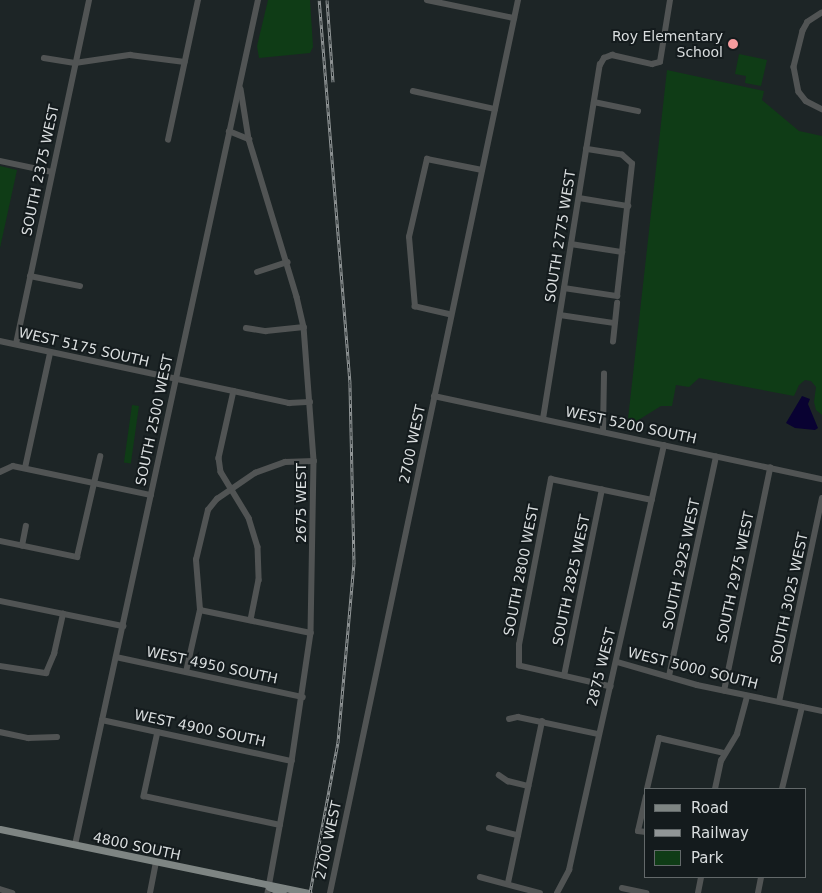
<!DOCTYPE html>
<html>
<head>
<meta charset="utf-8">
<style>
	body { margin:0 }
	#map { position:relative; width:822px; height:893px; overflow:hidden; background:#1d2526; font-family:"DejaVu Sans",sans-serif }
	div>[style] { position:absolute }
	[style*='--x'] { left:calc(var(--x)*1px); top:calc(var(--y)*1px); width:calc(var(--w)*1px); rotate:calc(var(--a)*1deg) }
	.green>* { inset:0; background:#0f3c16; transform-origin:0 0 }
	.water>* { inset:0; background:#090232 }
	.minor>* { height:5.5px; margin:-2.75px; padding:0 2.75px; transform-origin:2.75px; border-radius:2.75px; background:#515454 }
	.major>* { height:7px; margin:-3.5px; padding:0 3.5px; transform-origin:3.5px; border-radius:3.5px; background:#7e8583 }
	.rail>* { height:3px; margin-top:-1.5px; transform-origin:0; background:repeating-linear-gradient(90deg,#141b1d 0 4px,#919697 0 8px); box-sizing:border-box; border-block:1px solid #919697 }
	.dots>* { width:14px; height:14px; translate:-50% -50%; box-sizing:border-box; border:2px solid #141b1d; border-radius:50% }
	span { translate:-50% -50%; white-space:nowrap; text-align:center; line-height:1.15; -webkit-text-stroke:4px #141b1d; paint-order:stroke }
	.poi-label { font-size:14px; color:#d9ddde }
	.right { translate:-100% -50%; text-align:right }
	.street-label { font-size:14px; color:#d9ddde }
	.legend { position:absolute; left:644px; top:788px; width:162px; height:90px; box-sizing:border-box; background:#141b1d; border:1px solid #63696a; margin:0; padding:6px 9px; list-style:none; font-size:15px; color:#d9ddde }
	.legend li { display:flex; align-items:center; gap:10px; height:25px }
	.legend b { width:25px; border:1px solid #63696a }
</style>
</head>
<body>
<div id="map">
	<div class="green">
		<div style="clip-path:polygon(268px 0,310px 0,313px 47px,310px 53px,259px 58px,257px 46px)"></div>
		<div style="clip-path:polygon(739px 54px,767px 60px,761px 86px,745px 83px,746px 76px,735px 74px)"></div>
		<div style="clip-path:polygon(667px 70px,764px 91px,762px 100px,799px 131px,822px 136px,822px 415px,816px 410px,814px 402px,816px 387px,811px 381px,805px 380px,799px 385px,794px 396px,699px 378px,689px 387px,676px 385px,672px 406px,661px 406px,640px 419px,633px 429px,627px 428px)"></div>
		<div style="clip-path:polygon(0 166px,17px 170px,0 248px)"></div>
		<div style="left:132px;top:405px;width:7px;height:58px;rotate:8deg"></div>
	</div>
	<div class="water">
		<div style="clip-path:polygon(802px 396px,810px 399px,808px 404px,818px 428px,815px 430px,795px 428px,786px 423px)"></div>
	</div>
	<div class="minor">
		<div style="--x:427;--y:0;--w:89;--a:11.7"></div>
		<div style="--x:822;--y:13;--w:17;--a:147"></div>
		<div style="--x:808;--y:22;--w:10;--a:119"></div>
		<div style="--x:803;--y:31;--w:37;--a:104"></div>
		<div style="--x:794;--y:67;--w:25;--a:79"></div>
		<div style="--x:799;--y:92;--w:11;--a:52"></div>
		<div style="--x:806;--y:101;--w:18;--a:27"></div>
		<div style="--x:44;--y:58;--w:31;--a:9"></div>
		<div style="--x:75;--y:63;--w:56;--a:-8.3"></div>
		<div style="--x:130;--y:55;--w:55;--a:7.3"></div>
		<div style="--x:241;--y:89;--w:51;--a:80.9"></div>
		<div style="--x:413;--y:91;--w:84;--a:12.4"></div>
		<div style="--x:594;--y:102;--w:45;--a:11.6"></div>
		<div style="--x:229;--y:131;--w:22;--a:22"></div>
		<div style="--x:249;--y:139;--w:165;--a:73.1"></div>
		<div style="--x:297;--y:297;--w:31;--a:77"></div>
		<div style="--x:304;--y:327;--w:134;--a:85.7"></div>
		<div style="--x:314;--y:461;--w:172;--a:91"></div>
		<div style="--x:311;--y:633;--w:129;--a:98.4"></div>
		<div style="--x:292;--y:761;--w:134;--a:100.3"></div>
		<div style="--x:168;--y:140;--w:143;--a:-77.9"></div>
		<div style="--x:0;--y:161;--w:53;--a:11.9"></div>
		<div style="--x:579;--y:198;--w:50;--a:9.3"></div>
		<div style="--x:571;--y:244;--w:52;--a:8.9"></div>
		<div style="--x:257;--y:272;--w:32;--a:-18"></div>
		<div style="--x:30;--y:276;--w:51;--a:11.3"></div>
		<div style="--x:564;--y:288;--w:54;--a:8.6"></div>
		<div style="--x:617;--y:296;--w:133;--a:-83.5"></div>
		<div style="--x:632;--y:164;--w:13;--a:-138"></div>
		<div style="--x:622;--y:155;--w:36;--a:-171"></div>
		<div style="--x:451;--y:315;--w:37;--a:-167"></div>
		<div style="--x:415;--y:307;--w:70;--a:-94.9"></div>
		<div style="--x:409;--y:237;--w:80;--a:-77"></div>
		<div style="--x:427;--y:159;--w:56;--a:11.3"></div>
		<div style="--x:560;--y:315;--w:55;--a:8.4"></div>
		<div style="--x:246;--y:328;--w:20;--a:9"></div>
		<div style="--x:266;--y:331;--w:38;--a:-6"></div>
		<div style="--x:0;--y:341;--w:296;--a:12.1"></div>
		<div style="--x:289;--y:403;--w:21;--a:-3"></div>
		<div style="--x:613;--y:342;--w:39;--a:-84"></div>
		<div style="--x:16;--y:344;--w:352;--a:-78"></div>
		<div style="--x:234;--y:391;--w:69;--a:102.6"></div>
		<div style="--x:219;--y:458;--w:14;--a:82"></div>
		<div style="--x:221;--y:472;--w:54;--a:58.7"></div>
		<div style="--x:249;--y:518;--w:30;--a:73"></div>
		<div style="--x:258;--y:547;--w:33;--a:88"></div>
		<div style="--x:259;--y:580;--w:41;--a:101.3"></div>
		<div style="--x:434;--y:396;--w:397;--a:12.1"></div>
		<div style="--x:543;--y:419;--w:359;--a:-80.9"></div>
		<div style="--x:600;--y:65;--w:8;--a:-60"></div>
		<div style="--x:604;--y:58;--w:9;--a:-21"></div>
		<div style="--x:612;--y:55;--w:41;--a:12.7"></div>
		<div style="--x:652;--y:64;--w:8;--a:-14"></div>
		<div style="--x:660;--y:62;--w:63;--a:-80.8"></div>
		<div style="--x:603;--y:432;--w:58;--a:-89"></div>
		<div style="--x:25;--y:468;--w:118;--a:-77.7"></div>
		<div style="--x:0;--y:472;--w:14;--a:-25"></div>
		<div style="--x:13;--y:466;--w:141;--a:11.9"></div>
		<div style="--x:0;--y:541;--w:79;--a:11.7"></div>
		<div style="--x:77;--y:557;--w:103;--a:-77"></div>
		<div style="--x:22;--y:546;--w:20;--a:-79"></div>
		<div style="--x:0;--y:601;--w:126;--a:11.5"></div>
		<div style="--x:200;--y:610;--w:113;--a:11.7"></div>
		<div style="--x:116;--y:657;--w:191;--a:12.1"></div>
		<div style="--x:617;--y:662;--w:83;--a:16"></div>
		<div style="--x:697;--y:685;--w:128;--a:11.7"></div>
		<div style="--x:0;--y:666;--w:47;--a:8.7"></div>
		<div style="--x:46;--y:673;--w:21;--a:-67"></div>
		<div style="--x:54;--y:654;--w:41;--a:-77.3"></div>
		<div style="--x:186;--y:672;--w:64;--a:-77.3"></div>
		<div style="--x:200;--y:610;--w:50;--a:-94.6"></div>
		<div style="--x:196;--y:560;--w:51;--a:-76.5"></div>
		<div style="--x:208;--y:510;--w:14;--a:-51"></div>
		<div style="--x:217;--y:499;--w:46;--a:-34.4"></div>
		<div style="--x:255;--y:473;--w:32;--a:-20"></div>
		<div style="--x:285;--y:462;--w:29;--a:-2"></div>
		<div style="--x:564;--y:676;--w:190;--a:-78.5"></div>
		<div style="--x:669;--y:676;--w:224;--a:-77.9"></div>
		<div style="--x:611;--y:687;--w:94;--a:-167.1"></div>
		<div style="--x:519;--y:666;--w:21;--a:-90"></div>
		<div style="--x:519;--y:645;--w:169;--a:-79.1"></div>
		<div style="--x:551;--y:479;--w:103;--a:11.7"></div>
		<div style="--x:724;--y:691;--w:228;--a:-78.3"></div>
		<div style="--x:779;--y:702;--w:208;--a:-78.1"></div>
		<div style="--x:509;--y:719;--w:9;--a:-13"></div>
		<div style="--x:518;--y:717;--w:82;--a:12"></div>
		<div style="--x:102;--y:720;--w:194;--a:12.2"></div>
		<div style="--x:0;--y:732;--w:29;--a:12"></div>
		<div style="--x:28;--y:738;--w:29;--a:-2"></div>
		<div style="--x:158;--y:732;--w:66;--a:102.3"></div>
		<div style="--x:144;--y:796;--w:139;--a:12"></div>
		<div style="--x:659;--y:738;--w:67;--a:13"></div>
		<div style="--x:499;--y:775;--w:11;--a:34"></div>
		<div style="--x:508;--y:781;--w:21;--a:14"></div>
		<div style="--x:647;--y:789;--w:52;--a:-76.8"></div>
		<div style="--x:715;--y:789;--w:29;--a:-78"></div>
		<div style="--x:721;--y:761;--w:31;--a:-59"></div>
		<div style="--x:737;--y:734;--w:39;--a:-75"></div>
		<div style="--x:782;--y:789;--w:84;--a:-76.3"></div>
		<div style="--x:489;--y:828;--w:30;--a:14"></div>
		<div style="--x:638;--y:831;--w:35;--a:-77"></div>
		<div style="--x:638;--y:831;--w:8;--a:7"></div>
		<div style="--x:75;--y:845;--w:865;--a:-77.78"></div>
		<div style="--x:480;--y:877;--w:62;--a:14.9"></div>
		<div style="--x:508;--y:883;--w:165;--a:-78.1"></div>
		<div style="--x:622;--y:888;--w:25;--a:12"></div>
		<div style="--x:0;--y:889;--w:13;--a:18"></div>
		<div style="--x:150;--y:893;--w:31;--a:-79"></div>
		<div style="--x:330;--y:893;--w:913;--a:-78.11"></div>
		<div style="--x:557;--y:893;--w:26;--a:-62"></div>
		<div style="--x:569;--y:870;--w:435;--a:-77.4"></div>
		<div style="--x:698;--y:893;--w:16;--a:-79"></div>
		<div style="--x:758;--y:893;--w:16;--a:-79"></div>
	</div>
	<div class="major">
		<div style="--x:0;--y:829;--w:315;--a:11.7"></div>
		<div style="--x:269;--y:887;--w:15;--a:23"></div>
	</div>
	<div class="rail">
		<div style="--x:327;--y:0;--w:82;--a:85.8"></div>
		<div style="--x:310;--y:893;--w:154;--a:-79.5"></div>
		<div style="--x:338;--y:742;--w:180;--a:-84.9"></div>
		<div style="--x:354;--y:563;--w:180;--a:-91.3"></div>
		<div style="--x:350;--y:383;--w:384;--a:-94.6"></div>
	</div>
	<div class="dots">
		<div style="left:733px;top:44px;background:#f59b9e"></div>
	</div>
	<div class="poi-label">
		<span class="right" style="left:723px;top:44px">Roy Elementary<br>School</span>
	</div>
	<div class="street-label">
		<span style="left:40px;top:170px;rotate:-78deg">SOUTH 2375 WEST</span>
		<span style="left:560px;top:236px;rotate:-81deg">SOUTH 2775 WEST</span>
		<span style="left:84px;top:347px;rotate:13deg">WEST 5175 SOUTH</span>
		<span style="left:154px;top:420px;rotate:-78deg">SOUTH 2500 WEST</span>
		<span style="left:631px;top:425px;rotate:12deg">WEST 5200 SOUTH</span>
		<span style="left:412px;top:444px;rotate:-78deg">2700 WEST</span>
		<span style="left:301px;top:503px;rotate:-90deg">2675 WEST</span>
		<span style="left:681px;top:564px;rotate:-78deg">SOUTH 2925 WEST</span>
		<span style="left:521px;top:570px;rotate:-79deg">SOUTH 2800 WEST</span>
		<span style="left:735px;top:577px;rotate:-78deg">SOUTH 2975 WEST</span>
		<span style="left:571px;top:580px;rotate:-78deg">SOUTH 2825 WEST</span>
		<span style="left:789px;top:598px;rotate:-78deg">SOUTH 3025 WEST</span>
		<span style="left:212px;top:665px;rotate:12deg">WEST 4950 SOUTH</span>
		<span style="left:601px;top:667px;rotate:-76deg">2875 WEST</span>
		<span style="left:693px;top:668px;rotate:14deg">WEST 5000 SOUTH</span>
		<span style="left:200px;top:728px;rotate:12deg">WEST 4900 SOUTH</span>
		<span style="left:328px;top:840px;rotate:-78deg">2700 WEST</span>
		<span style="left:137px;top:846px;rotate:12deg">4800 SOUTH</span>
	</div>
	<ul class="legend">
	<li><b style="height:6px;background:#7e8583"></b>Road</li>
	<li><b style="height:6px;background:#919697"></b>Railway</li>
	<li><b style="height:14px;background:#0f3c16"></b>Park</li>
	</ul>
</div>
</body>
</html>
